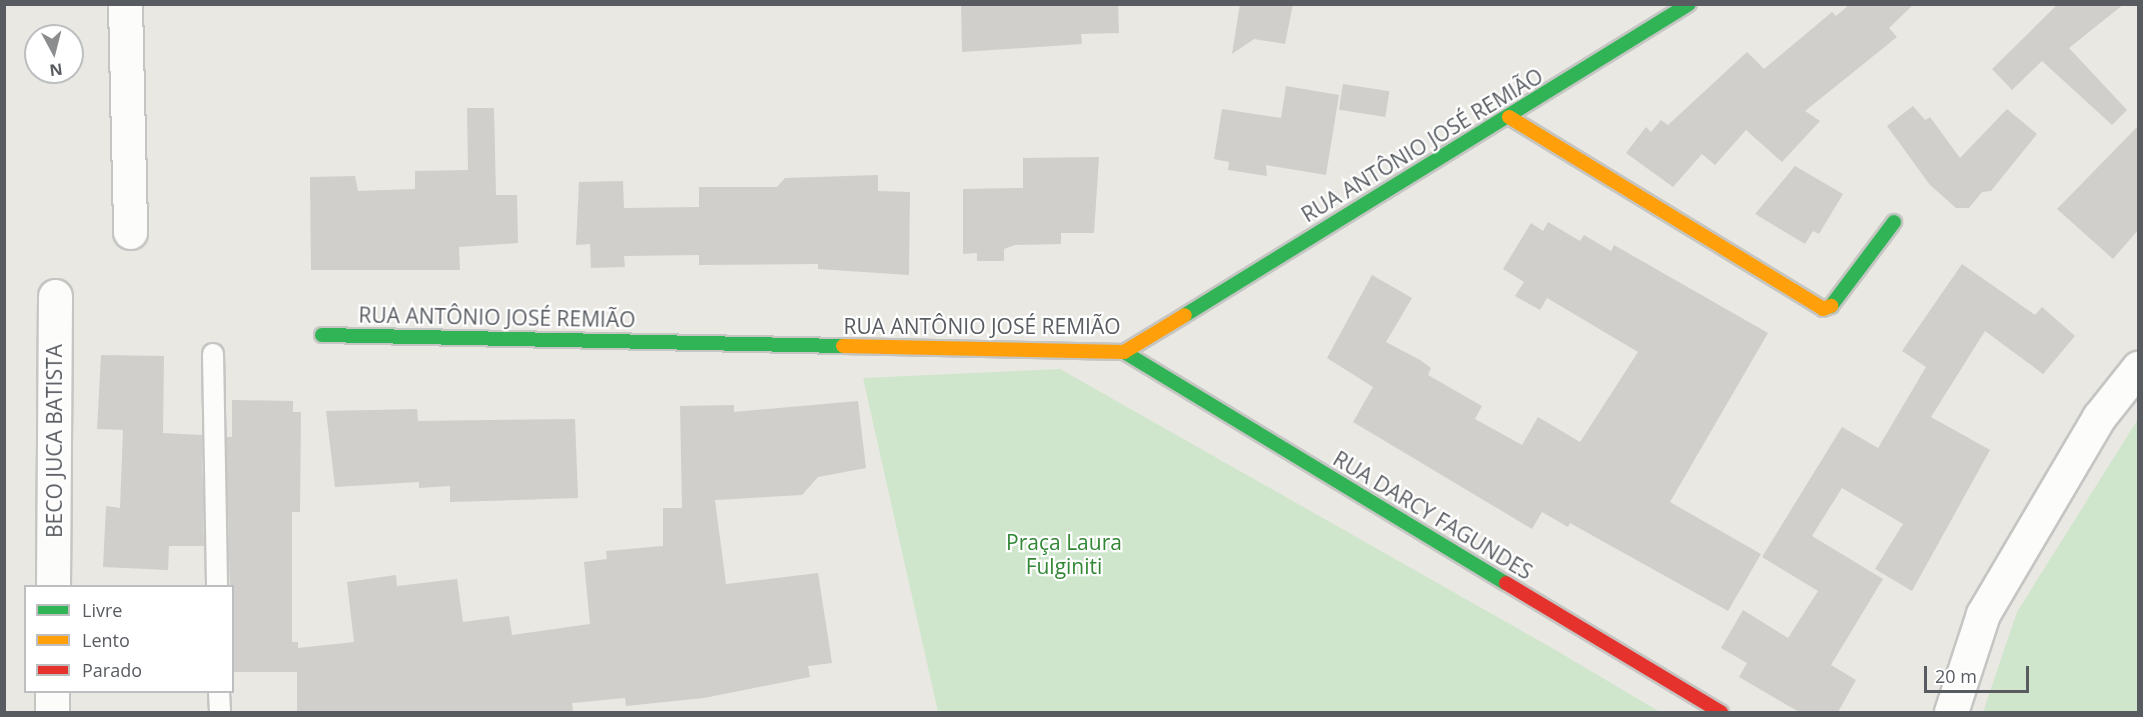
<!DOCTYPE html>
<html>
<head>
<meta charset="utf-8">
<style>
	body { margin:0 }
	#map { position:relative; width:2143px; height:717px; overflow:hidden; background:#e9e8e2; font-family:"Open Sans",sans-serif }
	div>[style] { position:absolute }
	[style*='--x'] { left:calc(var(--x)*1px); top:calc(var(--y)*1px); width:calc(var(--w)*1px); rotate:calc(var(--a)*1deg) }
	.green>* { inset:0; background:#cfe6cc }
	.building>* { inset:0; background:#d0cfcb; transform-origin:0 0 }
	.roads { filter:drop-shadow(2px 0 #c5c5c3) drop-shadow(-2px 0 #c5c5c3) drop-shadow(0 2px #c5c5c3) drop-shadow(0 -2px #c5c5c3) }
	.lane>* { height:20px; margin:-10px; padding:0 10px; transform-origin:10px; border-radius:10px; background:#fcfcfb }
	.street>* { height:33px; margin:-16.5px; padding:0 16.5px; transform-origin:16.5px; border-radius:16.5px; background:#fcfcfb }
	.fast>* { height:14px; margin:-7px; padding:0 7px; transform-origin:7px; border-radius:7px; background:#30b455 }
	.slow>* { height:14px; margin:-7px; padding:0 7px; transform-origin:7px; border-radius:7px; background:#ff9f0a }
	.jam>* { height:14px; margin:-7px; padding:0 7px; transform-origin:7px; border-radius:7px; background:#e5322d }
	span { translate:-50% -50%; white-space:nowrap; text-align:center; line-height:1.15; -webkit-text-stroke:4.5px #fff; paint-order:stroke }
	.street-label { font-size:21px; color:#585c61 }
	.park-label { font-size:21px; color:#328735 }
	.frame { position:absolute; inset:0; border:6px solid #585c61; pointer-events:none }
	.legend { position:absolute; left:24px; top:585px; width:210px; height:108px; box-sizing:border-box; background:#fff; border:2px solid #bcbec0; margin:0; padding:8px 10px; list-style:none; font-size:18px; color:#585c61 }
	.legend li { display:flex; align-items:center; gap:12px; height:30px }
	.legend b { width:30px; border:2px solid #bcbec0 }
	.north { position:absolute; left:24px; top:24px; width:60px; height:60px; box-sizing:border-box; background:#fff; border:2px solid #bcbec0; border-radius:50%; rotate:173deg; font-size:16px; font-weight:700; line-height:24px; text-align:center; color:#585c61 }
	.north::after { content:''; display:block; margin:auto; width:21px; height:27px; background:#8b8d8e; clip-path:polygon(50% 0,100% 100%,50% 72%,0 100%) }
	.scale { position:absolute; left:1924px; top:666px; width:105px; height:27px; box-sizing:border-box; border:3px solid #585c61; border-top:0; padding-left:8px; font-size:18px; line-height:21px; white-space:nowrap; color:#585c61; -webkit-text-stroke:4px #fff; paint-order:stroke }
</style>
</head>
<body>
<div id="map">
	<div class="green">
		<div style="clip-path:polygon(1060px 369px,1552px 648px,1660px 712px,938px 712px,863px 378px)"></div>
		<div style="clip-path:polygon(2138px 419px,2138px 712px,1983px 712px,2017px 612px)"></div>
	</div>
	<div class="building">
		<div style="clip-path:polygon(961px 4px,1118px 4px,1119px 33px,1081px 34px,1082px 44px,962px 52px)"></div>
		<div style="clip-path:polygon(1240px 4px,1293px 4px,1285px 44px,1254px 39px,1232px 54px)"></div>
		<div style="clip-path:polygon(1850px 4px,1914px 4px,1889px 28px,1897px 37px,1805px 111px,1820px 121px,1782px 162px,1746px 130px,1715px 165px,1702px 154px,1673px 187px,1626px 153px,1646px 127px,1651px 132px,1661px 120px,1668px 125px,1747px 52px,1764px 69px,1832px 12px,1836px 16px)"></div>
		<div style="clip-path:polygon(2058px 4px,2124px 4px,2069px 48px,2127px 110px,2112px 125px,2042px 61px,2012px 90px,1992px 69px)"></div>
		<div style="left:1343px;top:84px;width:47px;height:26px;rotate:9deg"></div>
		<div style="clip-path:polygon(1286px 86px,1339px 95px,1326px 175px,1266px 165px,1267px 176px,1228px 170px,1229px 162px,1214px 159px,1222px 109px,1281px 118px)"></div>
		<div style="clip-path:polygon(1913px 106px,1925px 120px,1930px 117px,1960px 158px,2007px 109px,2037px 134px,1991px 191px,1982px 192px,1969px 208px,1956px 208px,1930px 185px,1887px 126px)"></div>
		<div style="clip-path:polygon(467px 108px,494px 108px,496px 195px,517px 195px,518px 243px,459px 247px,460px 270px,311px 270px,310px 177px,355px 176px,358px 191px,415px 189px,415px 171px,468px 170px)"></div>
		<div style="clip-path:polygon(2139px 125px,2139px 229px,2113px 259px,2057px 209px)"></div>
		<div style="clip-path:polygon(1099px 157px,1094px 233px,1061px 233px,1061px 244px,1015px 245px,1004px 249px,1004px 261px,977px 261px,977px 253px,963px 254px,963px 189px,1023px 188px,1023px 158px)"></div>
		<div style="clip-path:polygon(1795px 166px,1843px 194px,1819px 234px,1813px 231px,1805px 244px,1755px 214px)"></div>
		<div style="clip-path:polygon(878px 175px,878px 191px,910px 192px,909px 275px,818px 269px,818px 264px,699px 265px,699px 255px,624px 256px,625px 267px,591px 268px,590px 244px,576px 245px,579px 182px,623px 181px,624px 208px,699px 207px,699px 187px,777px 187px,785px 178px)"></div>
		<div style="clip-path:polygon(1548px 222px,1580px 241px,1584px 235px,1611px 251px,1614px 245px,1768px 333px,1670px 502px,1761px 554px,1728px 611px,1570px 523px,1568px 527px,1542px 512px,1532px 529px,1353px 422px,1373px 387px,1327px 358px,1372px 275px,1412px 298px,1386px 342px,1420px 360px,1431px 368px,1428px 375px,1482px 406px,1475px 419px,1522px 445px,1538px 417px,1580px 442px,1638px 352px,1547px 298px,1540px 310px,1515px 296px,1524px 282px,1503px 269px,1531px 223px,1543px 231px)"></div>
		<div style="clip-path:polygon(1962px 264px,2035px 315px,2042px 307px,2075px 336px,2043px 374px,1985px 331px,1931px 417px,1990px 450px,1912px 591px,1875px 569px,1903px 524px,1842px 488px,1812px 536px,1883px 579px,1831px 665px,1856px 680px,1838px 712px,1799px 712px,1739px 677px,1747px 663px,1721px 648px,1743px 610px,1788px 638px,1818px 591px,1762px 557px,1842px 427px,1878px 448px,1926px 367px,1902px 351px)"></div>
		<div style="clip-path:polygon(101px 355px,164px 356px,163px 433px,202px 435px,204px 546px,169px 546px,168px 570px,103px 567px,106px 506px,120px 508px,123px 430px,97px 429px)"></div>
		<div style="clip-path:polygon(232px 400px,293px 401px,293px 412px,301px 412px,300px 512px,292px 512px,292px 642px,298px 642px,298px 648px,354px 642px,347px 582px,396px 575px,397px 586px,457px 579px,463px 622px,509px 616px,512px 635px,590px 624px,584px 562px,607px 559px,606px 551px,663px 546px,663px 508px,682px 508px,680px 406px,734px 405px,734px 412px,858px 401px,866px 468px,818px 477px,802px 495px,715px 500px,726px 584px,818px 573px,832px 663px,808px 666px,810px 677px,704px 698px,626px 706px,625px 698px,572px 703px,573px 712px,297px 712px,297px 672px,232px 672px,226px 437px,232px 437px)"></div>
		<div style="clip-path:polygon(417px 409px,418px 421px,575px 419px,578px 498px,450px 502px,450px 486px,419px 488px,419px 482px,335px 487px,326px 411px)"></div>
	</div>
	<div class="roads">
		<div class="lane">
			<div style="--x:213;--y:354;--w:232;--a:89"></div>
			<div style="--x:219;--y:692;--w:20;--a:87"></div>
		</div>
		<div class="street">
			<div style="--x:125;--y:4;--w:228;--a:88.7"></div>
			<div style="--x:53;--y:586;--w:290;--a:-89.6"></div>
			<div style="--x:52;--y:712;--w:20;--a:-90"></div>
			<div style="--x:1951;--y:712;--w:103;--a:-71.9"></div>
			<div style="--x:1983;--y:614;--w:229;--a:-59.5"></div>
			<div style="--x:2099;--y:417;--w:63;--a:-51.5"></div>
		</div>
		<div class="fast">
			<div style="--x:1831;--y:306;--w:105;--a:-53.1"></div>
			<div style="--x:1185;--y:315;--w:592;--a:-31.68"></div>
			<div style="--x:322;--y:335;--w:521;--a:1.21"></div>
			<div style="--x:1124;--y:352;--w:446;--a:31.2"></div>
		</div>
		<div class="slow">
			<div style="--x:1509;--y:117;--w:368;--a:31.4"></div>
			<div style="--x:1823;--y:309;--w:9;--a:-21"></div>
			<div style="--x:843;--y:346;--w:281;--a:1.2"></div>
			<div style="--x:1124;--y:352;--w:71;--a:-31.2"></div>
		</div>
		<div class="jam">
			<div style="--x:1506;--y:583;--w:251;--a:31"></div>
		</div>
	</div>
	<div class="street-label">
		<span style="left:1422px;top:145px;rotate:-31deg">RUA ANTÔNIO JOSÉ REMIÃO</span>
		<span style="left:497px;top:317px;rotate:1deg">RUA ANTÔNIO JOSÉ REMIÃO</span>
		<span style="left:982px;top:326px">RUA ANTÔNIO JOSÉ REMIÃO</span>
		<span style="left:54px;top:441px;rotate:-90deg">BECO JUCA BATISTA</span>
		<span style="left:1433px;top:515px;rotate:31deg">RUA DARCY FAGUNDES</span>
	</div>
	<div class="park-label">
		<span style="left:1064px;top:554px">Praça Laura<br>Fulginiti</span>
	</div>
	<div class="frame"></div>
	<ul class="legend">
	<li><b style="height:8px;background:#30b455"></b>Livre</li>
	<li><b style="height:8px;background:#ff9f0a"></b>Lento</li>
	<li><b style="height:8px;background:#e5322d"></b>Parado</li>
	</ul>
	<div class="north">N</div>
	<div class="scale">20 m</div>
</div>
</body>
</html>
